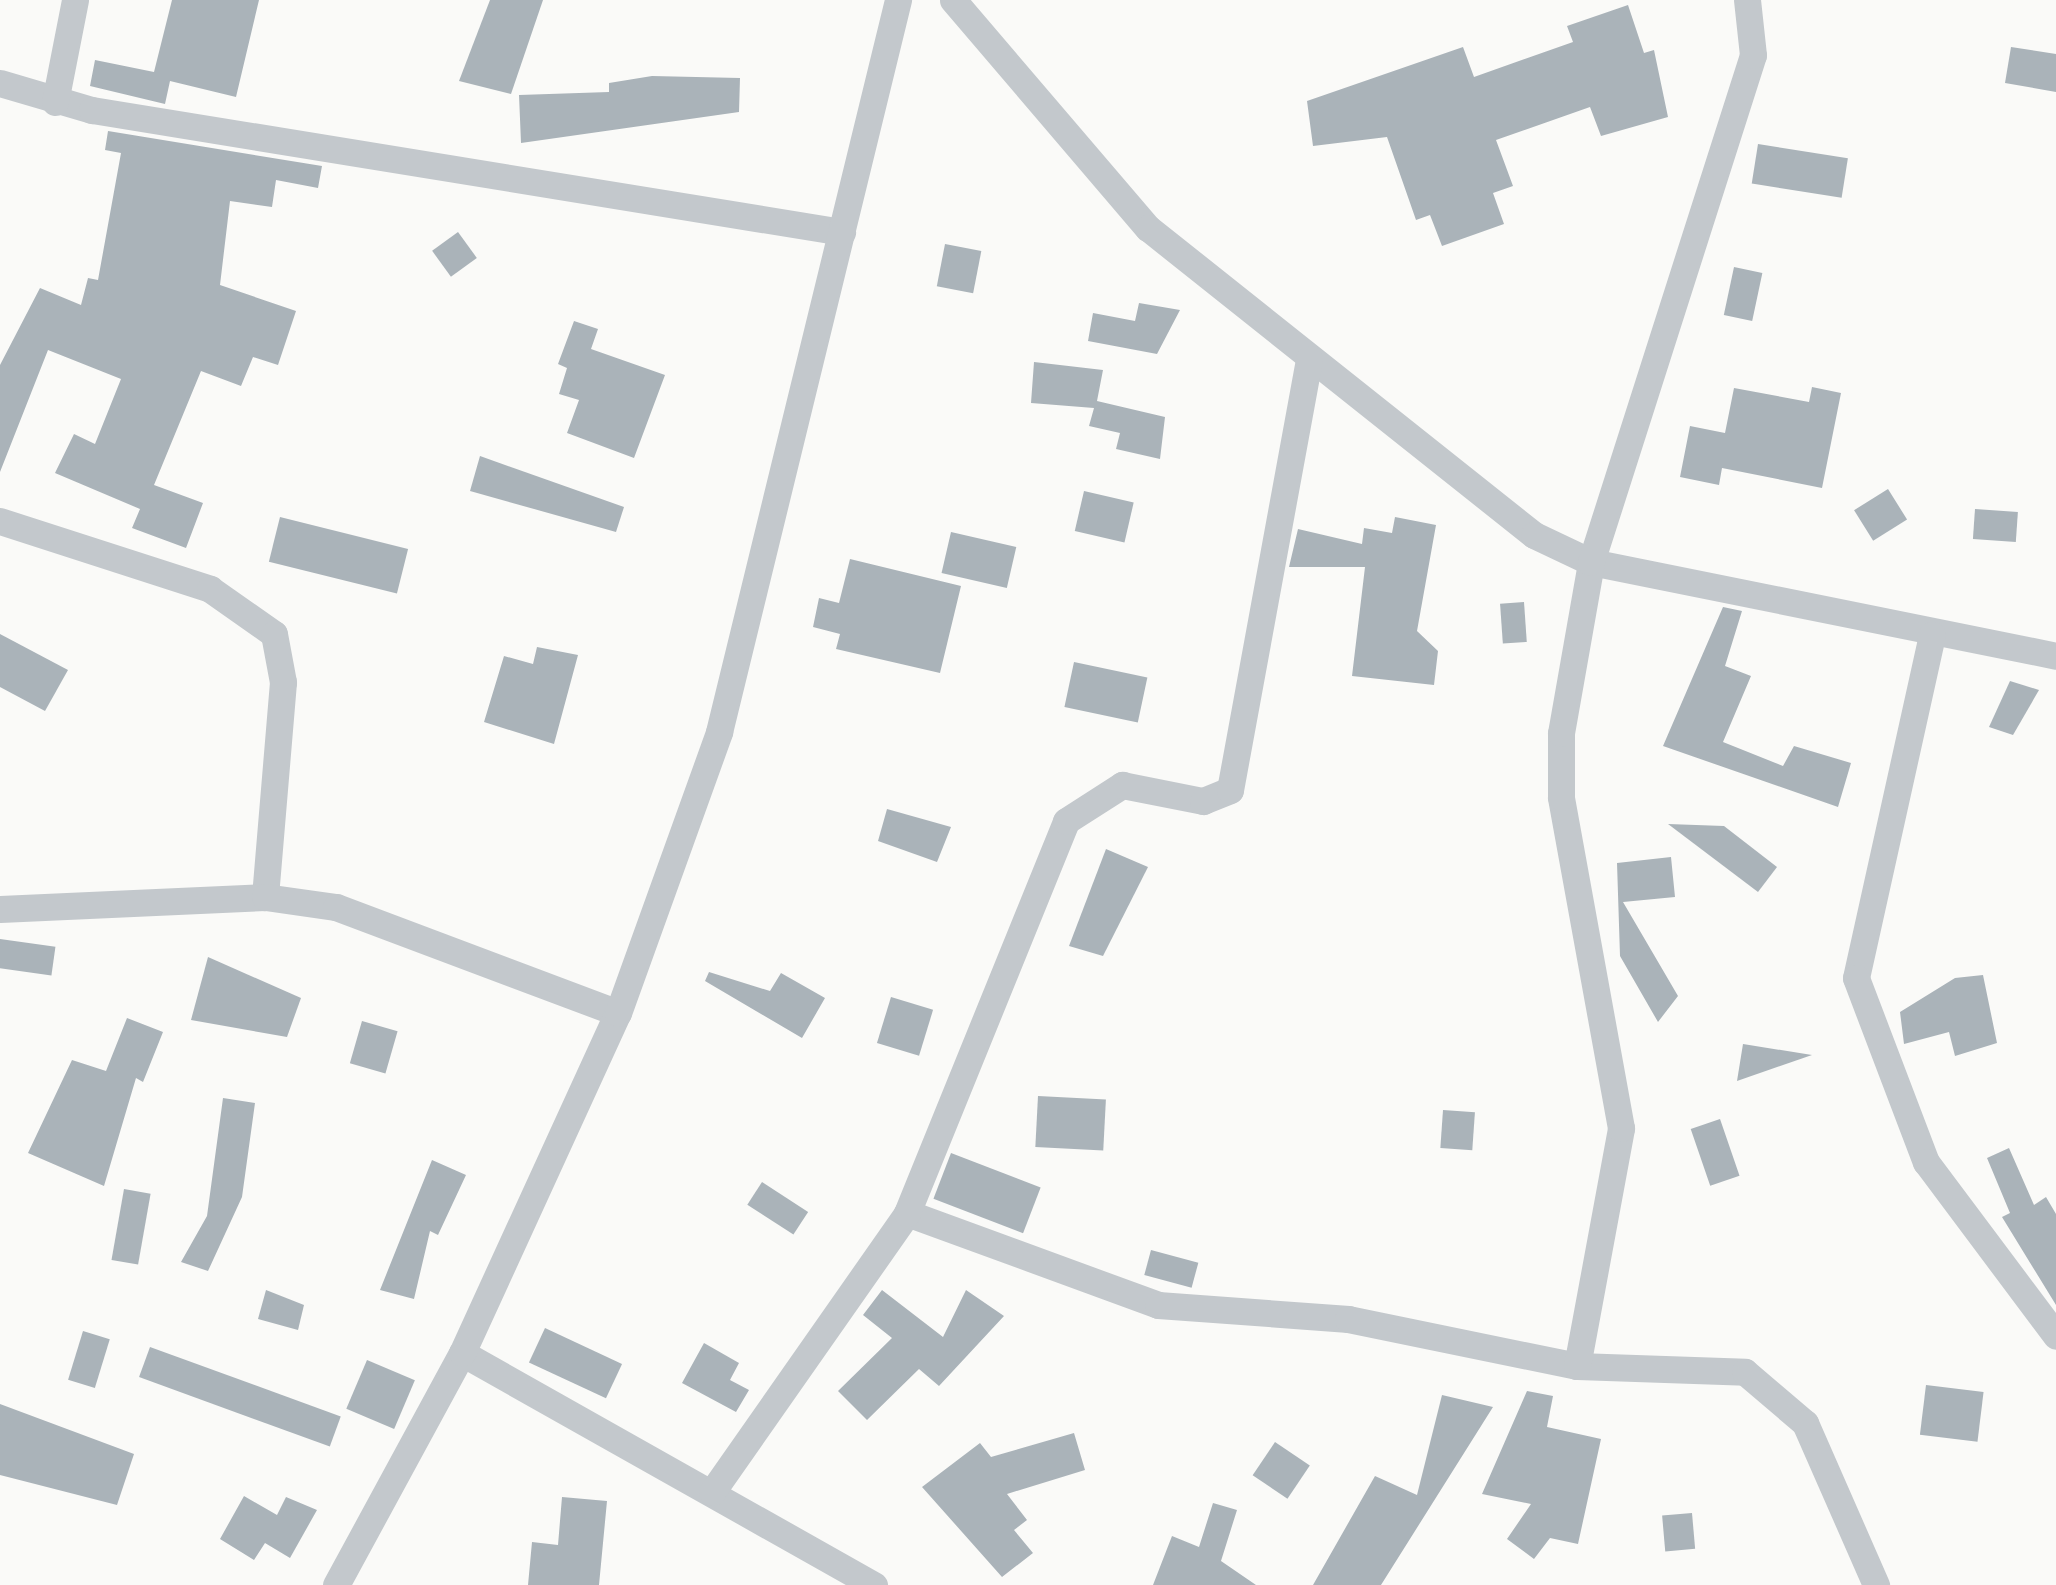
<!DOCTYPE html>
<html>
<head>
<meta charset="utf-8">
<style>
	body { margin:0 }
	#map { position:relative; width:2056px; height:1585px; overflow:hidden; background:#fafaf8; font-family:"Work Sans",sans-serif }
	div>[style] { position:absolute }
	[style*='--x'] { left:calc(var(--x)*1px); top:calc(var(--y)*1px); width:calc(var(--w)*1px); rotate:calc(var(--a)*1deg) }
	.building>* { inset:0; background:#aab3b9; transform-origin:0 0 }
	.street>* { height:27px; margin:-13.5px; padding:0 13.5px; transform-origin:13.5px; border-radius:13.5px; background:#c3c8cc }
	span { translate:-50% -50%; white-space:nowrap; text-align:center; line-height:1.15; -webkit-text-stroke:12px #fff; paint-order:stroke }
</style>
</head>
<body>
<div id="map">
	<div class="building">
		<div style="clip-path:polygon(172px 0,259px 0,236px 97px,170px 81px,165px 104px,90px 86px,95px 60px,154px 72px)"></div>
		<div style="clip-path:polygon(490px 0,543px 0,511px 94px,459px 81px)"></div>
		<div style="clip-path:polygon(1628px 5px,1644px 53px,1654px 50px,1668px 117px,1601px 136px,1590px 107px,1496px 140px,1513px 186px,1493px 193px,1504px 224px,1442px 246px,1430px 215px,1416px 220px,1387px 137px,1313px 146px,1307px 101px,1463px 47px,1474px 77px,1573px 42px,1567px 26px)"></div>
		<div style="clip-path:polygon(2011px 47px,2056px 54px,2056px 92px,2005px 83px)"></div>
		<div style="clip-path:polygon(652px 76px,740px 78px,739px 112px,521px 143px,519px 95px,609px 92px,609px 83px)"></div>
		<div style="clip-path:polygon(108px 131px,322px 166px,318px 188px,276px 180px,272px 207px,230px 201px,220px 285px,296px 311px,278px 365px,253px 357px,241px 386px,201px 371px,154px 485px,203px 503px,186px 548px,132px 528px,140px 509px,55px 473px,74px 434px,95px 444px,121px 379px,48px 350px,0 472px,0 365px,40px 288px,81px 305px,88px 278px,98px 280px,121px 153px,105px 150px)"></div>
		<div style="left:1758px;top:144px;width:91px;height:40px;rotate:9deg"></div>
		<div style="left:458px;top:232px;width:32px;height:32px;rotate:54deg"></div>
		<div style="left:945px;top:244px;width:37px;height:43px;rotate:11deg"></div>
		<div style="left:1734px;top:267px;width:29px;height:49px;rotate:12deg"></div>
		<div style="clip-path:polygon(1139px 303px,1180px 310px,1157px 354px,1088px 341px,1093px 313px,1135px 321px)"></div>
		<div style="clip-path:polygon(574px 321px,598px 329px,591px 349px,665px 375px,634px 458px,567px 433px,579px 400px,559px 394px,567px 368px,558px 364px)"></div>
		<div style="clip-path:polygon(1034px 362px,1103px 370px,1097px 401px,1165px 417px,1160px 459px,1116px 449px,1120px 433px,1089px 426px,1094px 408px,1031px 403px)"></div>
		<div style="clip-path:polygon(1812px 387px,1841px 393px,1822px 488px,1722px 468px,1719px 485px,1680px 477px,1690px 426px,1725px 433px,1734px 388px,1809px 402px)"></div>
		<div style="clip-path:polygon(480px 456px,624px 507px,616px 532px,470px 491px)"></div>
		<div style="left:1888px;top:489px;width:36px;height:40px;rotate:58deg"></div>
		<div style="left:1084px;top:491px;width:51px;height:41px;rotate:13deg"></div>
		<div style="left:1975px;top:509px;width:43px;height:30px;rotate:4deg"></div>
		<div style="left:280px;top:517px;width:132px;height:46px;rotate:14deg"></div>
		<div style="clip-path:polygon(1395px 517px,1436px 525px,1417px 631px,1438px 651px,1434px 685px,1352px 676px,1365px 567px,1289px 567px,1298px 529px,1362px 544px,1364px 528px,1392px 533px)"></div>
		<div style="left:951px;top:532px;width:67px;height:42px;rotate:13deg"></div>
		<div style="clip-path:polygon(850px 559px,961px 586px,940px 673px,836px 649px,840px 634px,813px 627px,819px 598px,839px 603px)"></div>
		<div style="left:1524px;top:602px;width:40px;height:24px;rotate:86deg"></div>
		<div style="clip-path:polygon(1723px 607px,1742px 611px,1725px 666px,1751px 676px,1723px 742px,1783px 766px,1794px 746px,1851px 763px,1838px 807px,1663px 746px)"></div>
		<div style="clip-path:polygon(0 634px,68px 670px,45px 711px,0 687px)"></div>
		<div style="clip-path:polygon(537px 647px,578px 655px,554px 744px,484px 722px,504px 656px,533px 664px)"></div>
		<div style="left:1074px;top:662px;width:75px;height:46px;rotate:12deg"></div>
		<div style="clip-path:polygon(2010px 681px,2039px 690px,2013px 735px,1989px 727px)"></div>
		<div style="clip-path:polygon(887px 809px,951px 827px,937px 862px,878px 841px)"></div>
		<div style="clip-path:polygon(1668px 824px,1724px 826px,1777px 867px,1758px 892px)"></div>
		<div style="clip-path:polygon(1106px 849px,1148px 867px,1103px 956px,1069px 946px)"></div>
		<div style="clip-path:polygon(1671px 857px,1675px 897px,1623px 902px,1678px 996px,1658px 1022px,1620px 956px,1617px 863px)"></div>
		<div style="left:0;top:939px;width:56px;height:29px;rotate:8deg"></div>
		<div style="clip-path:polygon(208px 957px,301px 998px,287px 1037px,191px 1020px)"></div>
		<div style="clip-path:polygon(709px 972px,770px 991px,781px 973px,825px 998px,802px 1038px,705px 981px)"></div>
		<div style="clip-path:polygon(1983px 975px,1997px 1043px,1955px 1056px,1949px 1032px,1904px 1044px,1900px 1012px,1955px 978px)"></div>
		<div style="left:891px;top:997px;width:44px;height:48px;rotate:17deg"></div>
		<div style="clip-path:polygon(127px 1018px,163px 1032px,143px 1082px,136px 1078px,104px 1186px,28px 1153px,72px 1060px,106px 1071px)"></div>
		<div style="left:362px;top:1021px;width:37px;height:44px;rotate:16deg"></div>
		<div style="clip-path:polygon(1743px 1044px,1812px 1055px,1737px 1081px)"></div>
		<div style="left:1038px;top:1096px;width:68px;height:51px;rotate:3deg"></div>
		<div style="clip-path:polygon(223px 1098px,255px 1103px,242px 1197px,208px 1271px,181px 1262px,207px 1216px)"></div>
		<div style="left:1443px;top:1110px;width:32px;height:38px;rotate:4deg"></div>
		<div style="left:1720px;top:1119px;width:60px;height:31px;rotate:71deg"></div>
		<div style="clip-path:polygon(2009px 1148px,2034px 1205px,2046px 1197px,2056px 1214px,2056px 1305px,2002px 1217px,2010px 1213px,1987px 1158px)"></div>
		<div style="left:951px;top:1153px;width:96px;height:49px;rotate:21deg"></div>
		<div style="clip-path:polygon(432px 1160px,466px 1175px,438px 1235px,430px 1231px,414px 1299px,380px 1290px)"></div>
		<div style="left:762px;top:1182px;width:55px;height:27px;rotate:33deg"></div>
		<div style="left:124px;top:1189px;width:27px;height:72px;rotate:10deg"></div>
		<div style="left:1151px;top:1250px;width:49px;height:26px;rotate:15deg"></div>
		<div style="clip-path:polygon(266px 1290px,304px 1305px,298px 1330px,258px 1319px)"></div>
		<div style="clip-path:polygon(882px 1290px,943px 1337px,966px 1290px,1004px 1316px,939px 1386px,919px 1369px,867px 1420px,838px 1391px,892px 1338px,863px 1315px)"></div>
		<div style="left:545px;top:1328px;width:85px;height:38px;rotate:25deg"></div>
		<div style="left:83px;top:1331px;width:28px;height:51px;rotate:17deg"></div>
		<div style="clip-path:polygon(704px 1343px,739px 1363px,730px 1380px,749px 1390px,736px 1412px,682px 1383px)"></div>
		<div style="left:150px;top:1347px;width:203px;height:32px;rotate:20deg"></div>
		<div style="left:367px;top:1360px;width:52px;height:53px;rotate:23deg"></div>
		<div style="left:1926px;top:1385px;width:58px;height:50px;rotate:7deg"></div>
		<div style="clip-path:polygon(1527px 1391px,1553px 1396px,1547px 1427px,1601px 1439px,1578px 1544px,1550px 1538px,1534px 1559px,1507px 1539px,1531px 1504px,1482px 1494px)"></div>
		<div style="clip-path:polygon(1442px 1395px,1493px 1407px,1381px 1585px,1313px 1585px,1375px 1476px,1417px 1495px)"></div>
		<div style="clip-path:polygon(0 1404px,134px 1454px,117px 1505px,0 1475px)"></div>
		<div style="clip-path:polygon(1074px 1433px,1085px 1470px,1007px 1494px,1027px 1520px,1014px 1530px,1033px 1553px,1002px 1577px,922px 1487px,980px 1443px,991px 1457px)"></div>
		<div style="left:1275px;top:1442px;width:42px;height:40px;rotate:34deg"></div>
		<div style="clip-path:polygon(244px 1496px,277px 1515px,286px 1497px,317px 1510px,290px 1558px,265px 1543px,254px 1560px,220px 1539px)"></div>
		<div style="clip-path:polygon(562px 1497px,607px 1501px,599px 1585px,528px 1585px,532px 1542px,558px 1545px)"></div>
		<div style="clip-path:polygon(1213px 1503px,1237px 1510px,1221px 1561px,1256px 1585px,1153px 1585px,1172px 1536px,1199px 1547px)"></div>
		<div style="left:1692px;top:1513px;width:36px;height:30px;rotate:85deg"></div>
	</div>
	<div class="street">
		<div style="--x:953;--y:0;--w:300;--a:49.5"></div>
		<div style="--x:1148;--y:228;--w:493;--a:38.5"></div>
		<div style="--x:1534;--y:535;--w:63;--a:25.3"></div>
		<div style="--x:1591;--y:562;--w:474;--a:11.4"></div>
		<div style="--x:0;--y:83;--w:96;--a:16.4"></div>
		<div style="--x:92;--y:110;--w:760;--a:9.24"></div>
		<div style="--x:55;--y:102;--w:104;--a:-78.9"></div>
		<div style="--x:0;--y:521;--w:221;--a:17.9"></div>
		<div style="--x:210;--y:589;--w:78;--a:35.1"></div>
		<div style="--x:274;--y:634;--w:49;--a:79.4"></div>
		<div style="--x:283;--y:682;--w:216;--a:94.8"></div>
		<div style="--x:1932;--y:635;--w:351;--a:102.5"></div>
		<div style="--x:1856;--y:978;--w:197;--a:69.2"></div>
		<div style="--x:1926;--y:1162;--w:217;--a:53.2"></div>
		<div style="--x:0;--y:909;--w:265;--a:-2.6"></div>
		<div style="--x:265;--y:897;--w:72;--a:8"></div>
		<div style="--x:336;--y:907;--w:301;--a:20.6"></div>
		<div style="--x:907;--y:1213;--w:267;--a:20.1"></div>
		<div style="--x:1158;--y:1305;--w:191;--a:4.2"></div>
		<div style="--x:1348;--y:1319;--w:234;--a:11.6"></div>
		<div style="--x:1577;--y:1366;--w:168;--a:2"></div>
		<div style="--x:1745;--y:1372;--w:79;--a:40.4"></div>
		<div style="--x:1805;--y:1423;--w:177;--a:66.3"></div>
		<div style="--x:462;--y:1353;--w:473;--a:29.4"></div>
		<div style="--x:1577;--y:1366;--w:242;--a:-79.5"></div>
		<div style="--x:1621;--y:1128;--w:336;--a:-100.3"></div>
		<div style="--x:1561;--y:797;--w:64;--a:-90"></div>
		<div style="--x:1561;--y:733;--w:174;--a:-80"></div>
		<div style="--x:1591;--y:562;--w:532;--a:-72.28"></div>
		<div style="--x:1753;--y:55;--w:55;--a:-96.2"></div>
		<div style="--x:712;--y:1492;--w:340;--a:-55"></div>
		<div style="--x:907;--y:1213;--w:423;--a:-67.9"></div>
		<div style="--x:1066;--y:821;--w:67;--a:-32.7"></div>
		<div style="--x:1122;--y:785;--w:83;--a:11.2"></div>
		<div style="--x:1203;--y:801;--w:29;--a:-22"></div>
		<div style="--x:1230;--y:790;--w:438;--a:-79.6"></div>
		<div style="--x:336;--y:1585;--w:264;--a:-61.5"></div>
		<div style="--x:462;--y:1353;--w:374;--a:-65.4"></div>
		<div style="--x:618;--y:1013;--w:299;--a:-70.2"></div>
		<div style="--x:719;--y:732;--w:754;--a:-76.26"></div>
	</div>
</div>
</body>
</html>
